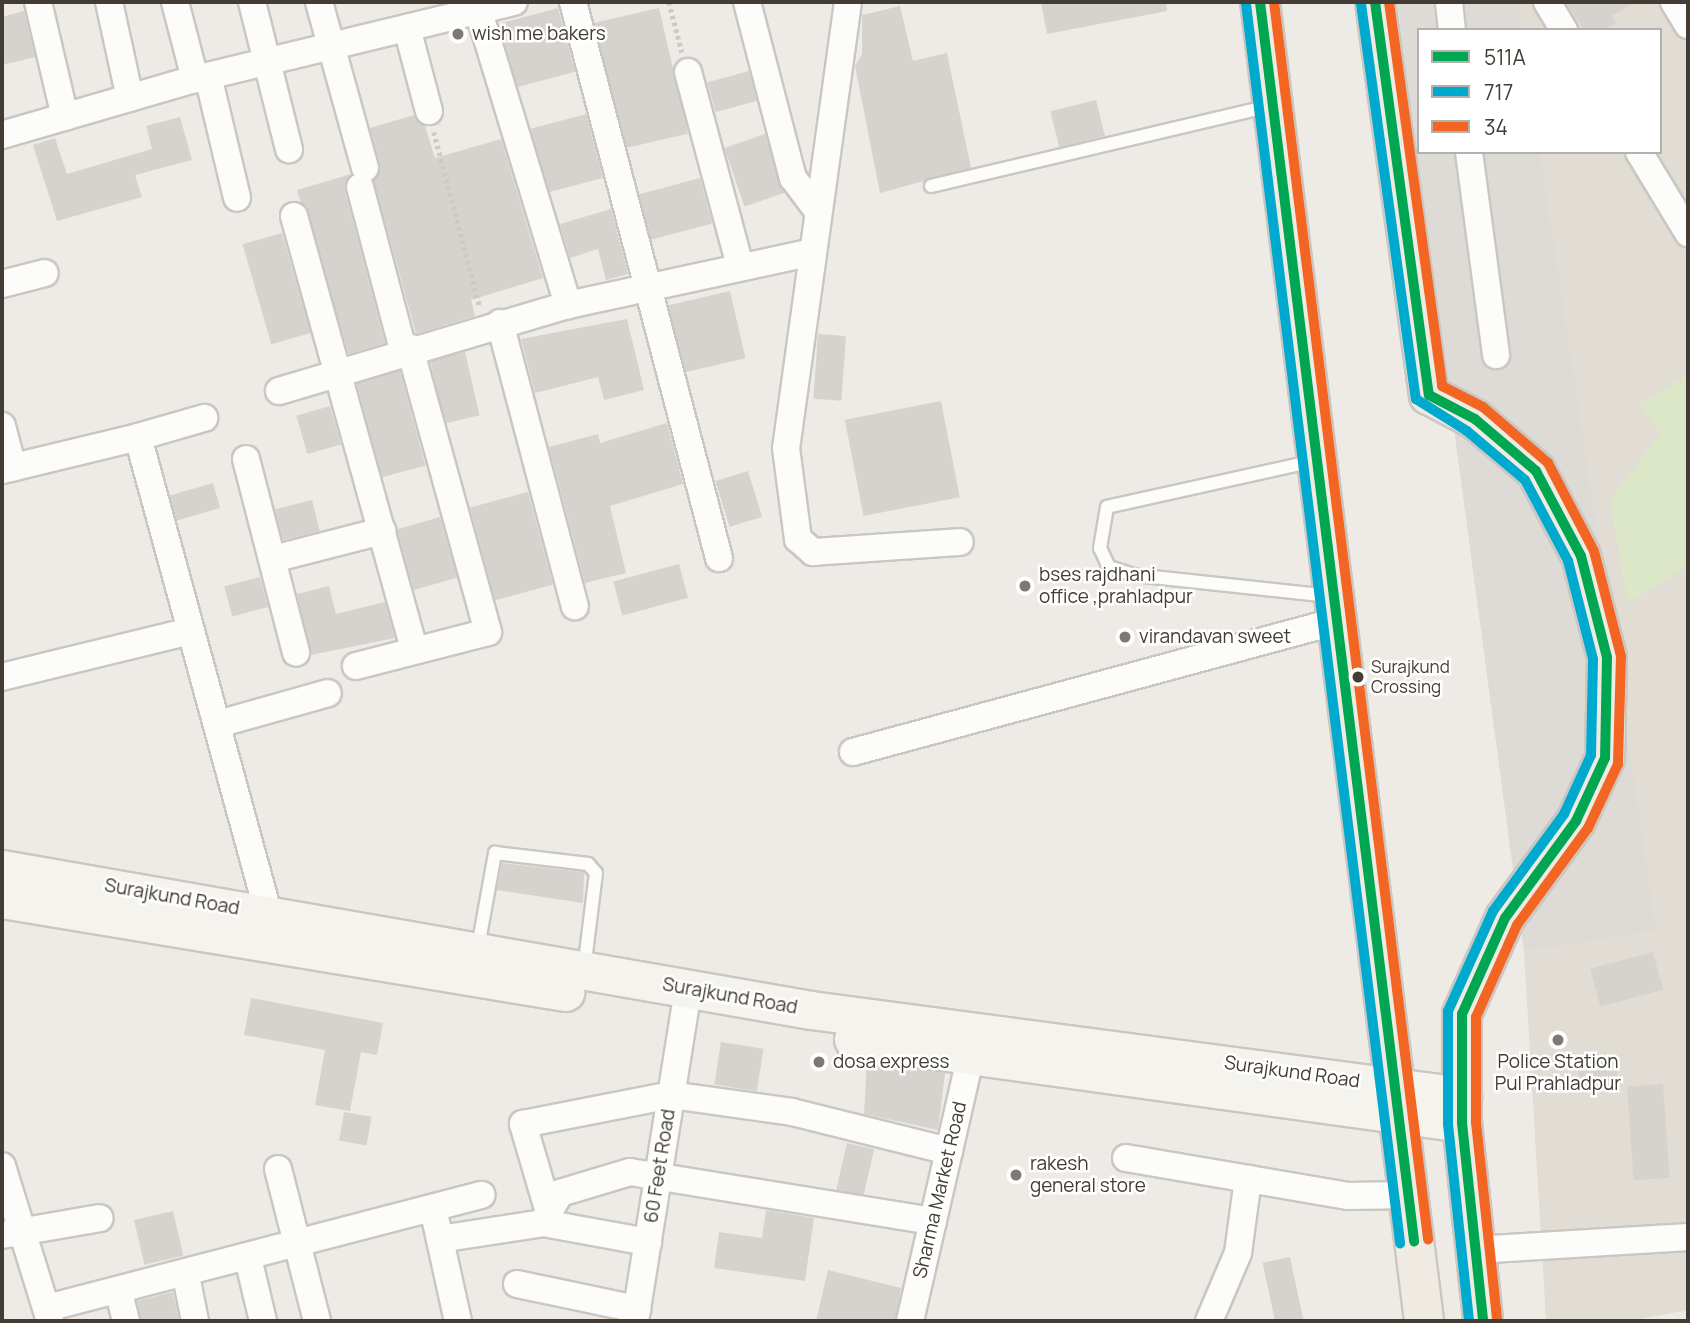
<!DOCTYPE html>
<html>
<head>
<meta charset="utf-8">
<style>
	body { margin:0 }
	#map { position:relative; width:1690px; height:1323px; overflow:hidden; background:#eeebe7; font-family:Manrope,sans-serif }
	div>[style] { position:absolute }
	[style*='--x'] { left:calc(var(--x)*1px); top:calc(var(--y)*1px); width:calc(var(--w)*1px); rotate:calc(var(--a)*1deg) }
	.residential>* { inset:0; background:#e1ddd4 }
	.industrial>* { inset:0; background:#dedad5 }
	.green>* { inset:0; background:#dce7c8 }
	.building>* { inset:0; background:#d6d2ce; transform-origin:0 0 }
	.path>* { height:4.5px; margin-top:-2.25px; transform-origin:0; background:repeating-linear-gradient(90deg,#cbcac6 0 3.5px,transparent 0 7px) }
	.roads { filter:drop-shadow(2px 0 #cac7c3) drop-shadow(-2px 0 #cac7c3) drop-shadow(0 2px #cac7c3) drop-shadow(0 -2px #cac7c3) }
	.lane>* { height:12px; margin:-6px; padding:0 6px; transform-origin:6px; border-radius:6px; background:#fcfcfb }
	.street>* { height:26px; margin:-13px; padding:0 13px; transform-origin:13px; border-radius:13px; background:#fcfcfb }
	.secondary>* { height:37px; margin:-18.5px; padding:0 18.5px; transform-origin:18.5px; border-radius:18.5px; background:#f5f3ed }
	.primary>* { height:38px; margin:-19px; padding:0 19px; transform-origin:19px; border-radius:19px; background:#efebe3 }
	.bus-1>* { height:10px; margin:-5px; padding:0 5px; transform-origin:5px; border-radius:5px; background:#00a651 }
	.bus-2>* { height:10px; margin:-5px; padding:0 5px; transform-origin:5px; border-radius:5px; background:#00a9ce }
	.bus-3>* { height:10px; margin:-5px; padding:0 5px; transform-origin:5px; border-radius:5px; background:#f26522 }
	.dots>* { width:19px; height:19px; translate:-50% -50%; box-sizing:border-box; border:4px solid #fff; border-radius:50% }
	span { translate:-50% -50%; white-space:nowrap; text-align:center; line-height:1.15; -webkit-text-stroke:5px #fff; paint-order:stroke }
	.bus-label { font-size:17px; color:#423c34 }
	.left { translate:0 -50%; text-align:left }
	.poi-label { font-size:19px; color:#423c34 }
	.street-label { font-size:19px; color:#423c34 }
	.frame { position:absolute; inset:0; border:4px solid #423c34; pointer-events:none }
	.legend { position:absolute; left:1417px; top:28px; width:245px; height:126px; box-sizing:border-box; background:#fff; border:2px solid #b3b1ae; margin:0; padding:9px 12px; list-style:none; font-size:21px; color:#423c34 }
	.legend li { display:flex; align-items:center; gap:14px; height:35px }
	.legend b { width:35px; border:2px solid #b3b1ae }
</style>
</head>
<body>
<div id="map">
	<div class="residential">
		<div style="clip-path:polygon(1519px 2px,1688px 2px,1688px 1310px,1630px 1321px,1546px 1321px,1524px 952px,1655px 929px,1541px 152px,1660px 152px,1660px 30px,1523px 30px)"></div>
	</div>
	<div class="industrial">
		<div style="clip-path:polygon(1397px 2px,1519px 2px,1523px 30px,1419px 30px,1419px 152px,1541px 152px,1656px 930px,1524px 952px)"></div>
	</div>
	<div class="green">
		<div style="clip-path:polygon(1688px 375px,1688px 566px,1628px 603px,1610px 500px,1661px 433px,1639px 404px)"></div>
	</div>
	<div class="building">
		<div style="clip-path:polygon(1041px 2px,1166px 2px,1167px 11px,1047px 34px)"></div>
		<div style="clip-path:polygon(1566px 2px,1635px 2px,1612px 16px,1616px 22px,1605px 30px,1584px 30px)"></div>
		<div style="clip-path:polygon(900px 6px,913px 61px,947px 53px,971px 168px,880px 193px,855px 66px,862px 54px,862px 15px)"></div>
		<div style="left:558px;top:8px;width:66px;height:61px;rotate:75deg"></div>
		<div style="left:659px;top:8px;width:129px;height:66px;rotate:77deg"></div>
		<div style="clip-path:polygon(24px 11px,35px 57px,2px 65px,2px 17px)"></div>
		<div style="left:749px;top:71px;width:31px;height:43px;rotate:75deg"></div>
		<div style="left:1096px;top:100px;width:37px;height:47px;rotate:76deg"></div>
		<div style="left:586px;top:114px;width:66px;height:57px;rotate:75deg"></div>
		<div style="clip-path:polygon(414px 115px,425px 126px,435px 158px,501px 139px,543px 278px,471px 300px,475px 316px,416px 334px,374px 181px,380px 164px,370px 128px)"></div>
		<div style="clip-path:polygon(180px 117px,192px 160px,135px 175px,142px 197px,57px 221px,33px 145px,55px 138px,67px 174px,152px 149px,146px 126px)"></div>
		<div style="left:765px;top:134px;width:62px;height:43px;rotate:71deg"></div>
		<div style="clip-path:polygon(351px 174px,345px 191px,385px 343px,349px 354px,297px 190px)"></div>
		<div style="left:700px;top:178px;width:47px;height:63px;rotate:75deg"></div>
		<div style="clip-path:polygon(611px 209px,628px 274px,606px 280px,598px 249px,570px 258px,560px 224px)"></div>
		<div style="left:282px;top:233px;width:104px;height:41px;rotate:74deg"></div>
		<div style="left:730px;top:291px;width:69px;height:63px;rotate:77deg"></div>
		<div style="clip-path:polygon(627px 319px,644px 390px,604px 400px,598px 377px,535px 393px,521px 339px)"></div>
		<div style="left:818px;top:334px;width:28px;height:65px;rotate:4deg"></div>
		<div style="left:465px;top:352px;width:65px;height:36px;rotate:77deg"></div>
		<div style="left:400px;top:371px;width:98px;height:45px;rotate:75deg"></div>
		<div style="left:941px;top:401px;width:98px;height:98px;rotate:79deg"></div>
		<div style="left:330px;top:406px;width:40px;height:35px;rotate:74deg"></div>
		<div style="clip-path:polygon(667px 423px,683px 484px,610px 506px,626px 573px,585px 583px,549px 447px,598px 434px,600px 443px)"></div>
		<div style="left:748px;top:471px;width:48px;height:34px;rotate:73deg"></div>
		<div style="left:213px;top:483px;width:26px;height:45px;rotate:74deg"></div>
		<div style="left:528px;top:492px;width:96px;height:60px;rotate:75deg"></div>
		<div style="left:312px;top:500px;width:32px;height:38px;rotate:76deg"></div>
		<div style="left:440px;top:517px;width:63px;height:45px;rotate:74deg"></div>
		<div style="left:679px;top:564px;width:35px;height:68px;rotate:75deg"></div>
		<div style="left:260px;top:577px;width:31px;height:37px;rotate:75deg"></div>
		<div style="clip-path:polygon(329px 586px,336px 614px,385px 602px,395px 638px,311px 655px,297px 594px)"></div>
		<div style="clip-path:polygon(502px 863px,584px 872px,583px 903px,497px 890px)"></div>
		<div style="left:1653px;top:952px;width:39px;height:65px;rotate:75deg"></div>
		<div style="clip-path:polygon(251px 998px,383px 1023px,377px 1055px,361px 1052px,350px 1111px,315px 1105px,325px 1050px,244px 1035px)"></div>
		<div style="left:721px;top:1042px;width:43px;height:43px;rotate:9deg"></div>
		<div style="left:1615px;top:1056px;width:20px;height:38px;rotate:84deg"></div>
		<div style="clip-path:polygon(867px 1062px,945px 1073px,938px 1130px,864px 1114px)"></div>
		<div style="left:1663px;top:1084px;width:94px;height:36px;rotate:86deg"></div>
		<div style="left:344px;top:1112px;width:28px;height:29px;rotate:10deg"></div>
		<div style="left:847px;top:1143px;width:28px;height:48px;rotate:13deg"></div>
		<div style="clip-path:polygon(766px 1210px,814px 1218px,805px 1281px,714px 1268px,719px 1232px,762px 1238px)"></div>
		<div style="left:173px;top:1211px;width:46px;height:40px;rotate:77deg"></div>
		<div style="left:1290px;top:1257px;width:66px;height:28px;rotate:78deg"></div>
		<div style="clip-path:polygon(828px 1270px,901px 1288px,895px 1321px,816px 1321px)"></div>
		<div style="clip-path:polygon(173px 1292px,179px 1321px,141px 1321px,137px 1301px)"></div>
	</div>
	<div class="path">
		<div style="--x:669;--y:2;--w:52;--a:75.4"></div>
		<div style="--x:434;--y:132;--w:181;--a:75.3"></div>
	</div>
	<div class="roads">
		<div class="lane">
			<div style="--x:931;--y:186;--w:347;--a:-13.3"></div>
			<div style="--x:1314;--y:461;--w:212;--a:167.5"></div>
			<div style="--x:1107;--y:507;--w:42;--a:99.7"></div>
			<div style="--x:1100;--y:548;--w:21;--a:65"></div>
			<div style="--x:1109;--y:567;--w:26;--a:18"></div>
			<div style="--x:1134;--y:575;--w:197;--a:6.1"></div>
			<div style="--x:478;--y:947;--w:96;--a:-79.7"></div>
			<div style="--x:495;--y:853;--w:94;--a:6.7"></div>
			<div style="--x:588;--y:864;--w:12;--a:48"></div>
			<div style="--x:596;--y:873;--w:97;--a:97.1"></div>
		</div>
		<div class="street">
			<div style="--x:38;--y:2;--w:118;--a:76.8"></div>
			<div style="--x:109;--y:2;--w:98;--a:77.7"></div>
			<div style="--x:175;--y:2;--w:80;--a:75.4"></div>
			<div style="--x:252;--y:2;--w:152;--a:75.9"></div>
			<div style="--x:319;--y:2;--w:172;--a:74.5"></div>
			<div style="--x:476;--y:2;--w:317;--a:73.1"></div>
			<div style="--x:573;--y:2;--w:575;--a:75.29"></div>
			<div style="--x:747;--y:2;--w:182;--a:75.4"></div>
			<div style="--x:793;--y:178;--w:38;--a:53"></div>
			<div style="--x:848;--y:2;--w:450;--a:97.9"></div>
			<div style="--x:786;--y:448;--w:92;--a:82.5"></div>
			<div style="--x:798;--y:539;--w:20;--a:41"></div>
			<div style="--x:813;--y:552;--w:147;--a:-3.9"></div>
			<div style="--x:1449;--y:2;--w:28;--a:84"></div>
			<div style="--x:1547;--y:2;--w:33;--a:59"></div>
			<div style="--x:1674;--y:2;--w:27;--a:59"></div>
			<div style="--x:407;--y:28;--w:86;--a:75.2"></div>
			<div style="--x:688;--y:72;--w:201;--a:75"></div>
			<div style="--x:208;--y:76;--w:125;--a:76.6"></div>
			<div style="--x:2;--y:135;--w:201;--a:-16.2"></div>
			<div style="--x:195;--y:79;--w:328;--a:-13.6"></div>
			<div style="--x:1469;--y:152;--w:205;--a:82.4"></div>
			<div style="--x:1639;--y:152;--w:95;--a:58.8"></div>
			<div style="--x:360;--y:187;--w:169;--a:75.2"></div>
			<div style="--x:294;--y:216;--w:449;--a:74.5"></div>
			<div style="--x:2;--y:284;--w:44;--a:-14.3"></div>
			<div style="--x:500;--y:323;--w:293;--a:75.2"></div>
			<div style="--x:279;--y:391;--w:302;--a:-16.6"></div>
			<div style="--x:568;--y:305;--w:247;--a:-12.2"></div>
			<div style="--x:2;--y:426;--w:43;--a:75.3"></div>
			<div style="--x:138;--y:437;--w:69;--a:-16.1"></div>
			<div style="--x:246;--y:459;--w:200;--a:75.5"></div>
			<div style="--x:2;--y:470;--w:140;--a:-13.6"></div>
			<div style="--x:138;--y:437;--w:493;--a:74.7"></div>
			<div style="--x:273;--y:559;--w:113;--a:-14.4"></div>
			<div style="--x:356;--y:666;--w:136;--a:-14.4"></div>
			<div style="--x:488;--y:632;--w:295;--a:-105.4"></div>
			<div style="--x:2;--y:677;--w:194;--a:-13.7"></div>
			<div style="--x:218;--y:724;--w:114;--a:-15.7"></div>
			<div style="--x:853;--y:752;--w:501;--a:-15.14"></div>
			<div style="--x:1126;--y:1158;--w:226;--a:9.7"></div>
			<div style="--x:1349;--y:1196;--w:60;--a:-1"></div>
			<div style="--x:2;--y:1166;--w:162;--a:72.8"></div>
			<div style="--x:278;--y:1169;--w:157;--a:75.6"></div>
			<div style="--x:548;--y:1209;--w:89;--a:-106.4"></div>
			<div style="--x:523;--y:1124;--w:151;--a:-11.1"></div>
			<div style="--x:671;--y:1095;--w:122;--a:8"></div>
			<div style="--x:792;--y:1112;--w:162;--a:14"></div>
			<div style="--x:545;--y:1219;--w:30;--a:-60"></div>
			<div style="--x:560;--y:1193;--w:73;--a:-16.7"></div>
			<div style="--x:630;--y:1172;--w:307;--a:9.2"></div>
			<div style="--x:436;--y:1222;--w:101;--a:77.5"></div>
			<div style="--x:2;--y:1235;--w:99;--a:-9.8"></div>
			<div style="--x:440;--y:1239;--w:104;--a:-8.8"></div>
			<div style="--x:543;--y:1223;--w:107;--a:10.3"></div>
			<div style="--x:1475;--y:1250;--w:213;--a:-3.5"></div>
			<div style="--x:248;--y:1258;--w:65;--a:76.6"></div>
			<div style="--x:186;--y:1276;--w:46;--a:78.7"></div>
			<div style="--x:517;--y:1284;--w:123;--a:11.8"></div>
			<div style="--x:119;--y:1293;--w:29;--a:76"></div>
			<div style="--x:47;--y:1308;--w:449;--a:-14.6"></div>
			<div style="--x:635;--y:1321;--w:315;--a:-80.9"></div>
			<div style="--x:910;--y:1321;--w:269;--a:-77.1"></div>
			<div style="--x:1209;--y:1321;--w:74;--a:-66.9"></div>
			<div style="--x:1238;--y:1253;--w:75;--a:-82.3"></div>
		</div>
		<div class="secondary">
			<div style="--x:2;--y:869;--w:821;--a:9.89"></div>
			<div style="--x:811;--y:1010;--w:657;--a:7.53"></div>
			<div style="--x:2;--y:899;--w:571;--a:9.38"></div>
			<div style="--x:853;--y:1039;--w:615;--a:7.85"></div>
		</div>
		<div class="primary">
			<div style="--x:1260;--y:2;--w:1329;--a:82.91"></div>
			<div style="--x:1375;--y:2;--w:397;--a:82.2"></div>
			<div style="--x:1429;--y:395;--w:52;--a:27.6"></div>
			<div style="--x:1475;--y:419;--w:80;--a:40.4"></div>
			<div style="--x:1536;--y:471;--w:96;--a:62.1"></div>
			<div style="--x:1581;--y:556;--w:104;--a:75.6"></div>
			<div style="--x:1607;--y:657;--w:101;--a:91.1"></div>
			<div style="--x:1605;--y:758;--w:69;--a:114.7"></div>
			<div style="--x:1576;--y:821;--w:120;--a:126.2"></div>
			<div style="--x:1505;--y:918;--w:105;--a:114.1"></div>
			<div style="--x:1462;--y:1014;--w:109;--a:90"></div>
			<div style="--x:1462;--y:1123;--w:199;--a:83.9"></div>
		</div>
	</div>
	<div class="bus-1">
		<div style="--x:1260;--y:2;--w:1249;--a:82.91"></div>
		<div style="--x:1375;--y:2;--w:397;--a:82.2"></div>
		<div style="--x:1429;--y:395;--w:52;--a:27.6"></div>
		<div style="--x:1475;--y:419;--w:80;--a:40.4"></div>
		<div style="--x:1536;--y:471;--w:96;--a:62.1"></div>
		<div style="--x:1581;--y:556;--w:104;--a:75.6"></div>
		<div style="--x:1607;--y:657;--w:101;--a:91.1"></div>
		<div style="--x:1605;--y:758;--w:69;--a:114.7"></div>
		<div style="--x:1576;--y:821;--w:120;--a:126.2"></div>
		<div style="--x:1505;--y:918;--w:105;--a:114.1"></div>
		<div style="--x:1462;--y:1014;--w:109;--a:90"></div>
		<div style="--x:1462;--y:1123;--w:199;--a:83.9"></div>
	</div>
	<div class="bus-2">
		<div style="--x:1246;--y:4;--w:1249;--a:82.91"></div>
		<div style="--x:1361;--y:4;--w:399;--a:82.1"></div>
		<div style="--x:1416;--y:399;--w:60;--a:32.1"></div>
		<div style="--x:1467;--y:431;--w:76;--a:40.2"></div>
		<div style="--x:1525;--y:480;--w:92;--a:62"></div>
		<div style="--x:1568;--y:561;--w:101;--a:75.7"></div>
		<div style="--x:1593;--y:659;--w:96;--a:91.2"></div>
		<div style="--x:1591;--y:755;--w:65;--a:114.6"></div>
		<div style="--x:1564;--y:814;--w:120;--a:126.2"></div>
		<div style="--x:1493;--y:911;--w:110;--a:114.2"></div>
		<div style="--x:1448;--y:1011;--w:113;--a:90"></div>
		<div style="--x:1448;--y:1124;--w:198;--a:83.9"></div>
	</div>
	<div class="bus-3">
		<div style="--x:1274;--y:2;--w:1247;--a:82.9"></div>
		<div style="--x:1389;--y:2;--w:388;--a:82.1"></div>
		<div style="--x:1442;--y:386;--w:46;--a:27.1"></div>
		<div style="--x:1483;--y:407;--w:86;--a:40.7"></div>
		<div style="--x:1548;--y:463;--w:99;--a:62.4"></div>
		<div style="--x:1594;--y:551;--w:108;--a:75.6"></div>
		<div style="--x:1621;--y:656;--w:108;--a:91.6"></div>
		<div style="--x:1618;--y:764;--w:71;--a:115.1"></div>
		<div style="--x:1588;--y:828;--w:120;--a:126.2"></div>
		<div style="--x:1517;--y:925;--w:101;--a:114"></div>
		<div style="--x:1476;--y:1017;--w:105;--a:90"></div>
		<div style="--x:1476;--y:1122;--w:199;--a:83.9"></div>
	</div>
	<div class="dots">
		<div style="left:458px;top:34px;background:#7e7973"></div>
		<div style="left:1025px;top:586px;background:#7e7973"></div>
		<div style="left:1125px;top:637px;background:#7e7973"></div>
		<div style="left:1358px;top:677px;background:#423c34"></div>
		<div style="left:1558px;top:1040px;background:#7e7973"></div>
		<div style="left:819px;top:1062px;background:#7e7973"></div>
		<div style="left:1016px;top:1175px;background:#7e7973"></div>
	</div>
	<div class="bus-label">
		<span class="left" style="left:1371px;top:677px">Surajkund<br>Crossing</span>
	</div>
	<div class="poi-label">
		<span class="left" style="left:472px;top:34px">wish me bakers</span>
		<span class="left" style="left:1039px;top:586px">bses rajdhani<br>office ,prahladpur</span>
		<span class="left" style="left:1139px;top:637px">virandavan sweet</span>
		<span class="left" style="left:833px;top:1062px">dosa express</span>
		<span style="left:1558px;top:1073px">Police Station<br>Pul Prahladpur</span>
		<span class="left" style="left:1030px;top:1175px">rakesh<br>general store</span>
	</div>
	<div class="street-label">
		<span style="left:172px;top:897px;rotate:10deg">Surajkund Road</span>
		<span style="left:730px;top:996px;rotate:10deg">Surajkund Road</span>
		<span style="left:1292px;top:1072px;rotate:8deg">Surajkund Road</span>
		<span style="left:660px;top:1166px;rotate:-81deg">60 Feet Road</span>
		<span style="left:940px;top:1190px;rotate:-77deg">Sharma Market Road</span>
	</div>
	<div class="frame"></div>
	<ul class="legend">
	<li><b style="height:9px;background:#00a651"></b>511A</li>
	<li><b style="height:9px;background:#00a9ce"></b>717</li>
	<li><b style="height:9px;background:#f26522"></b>34</li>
	</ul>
</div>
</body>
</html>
